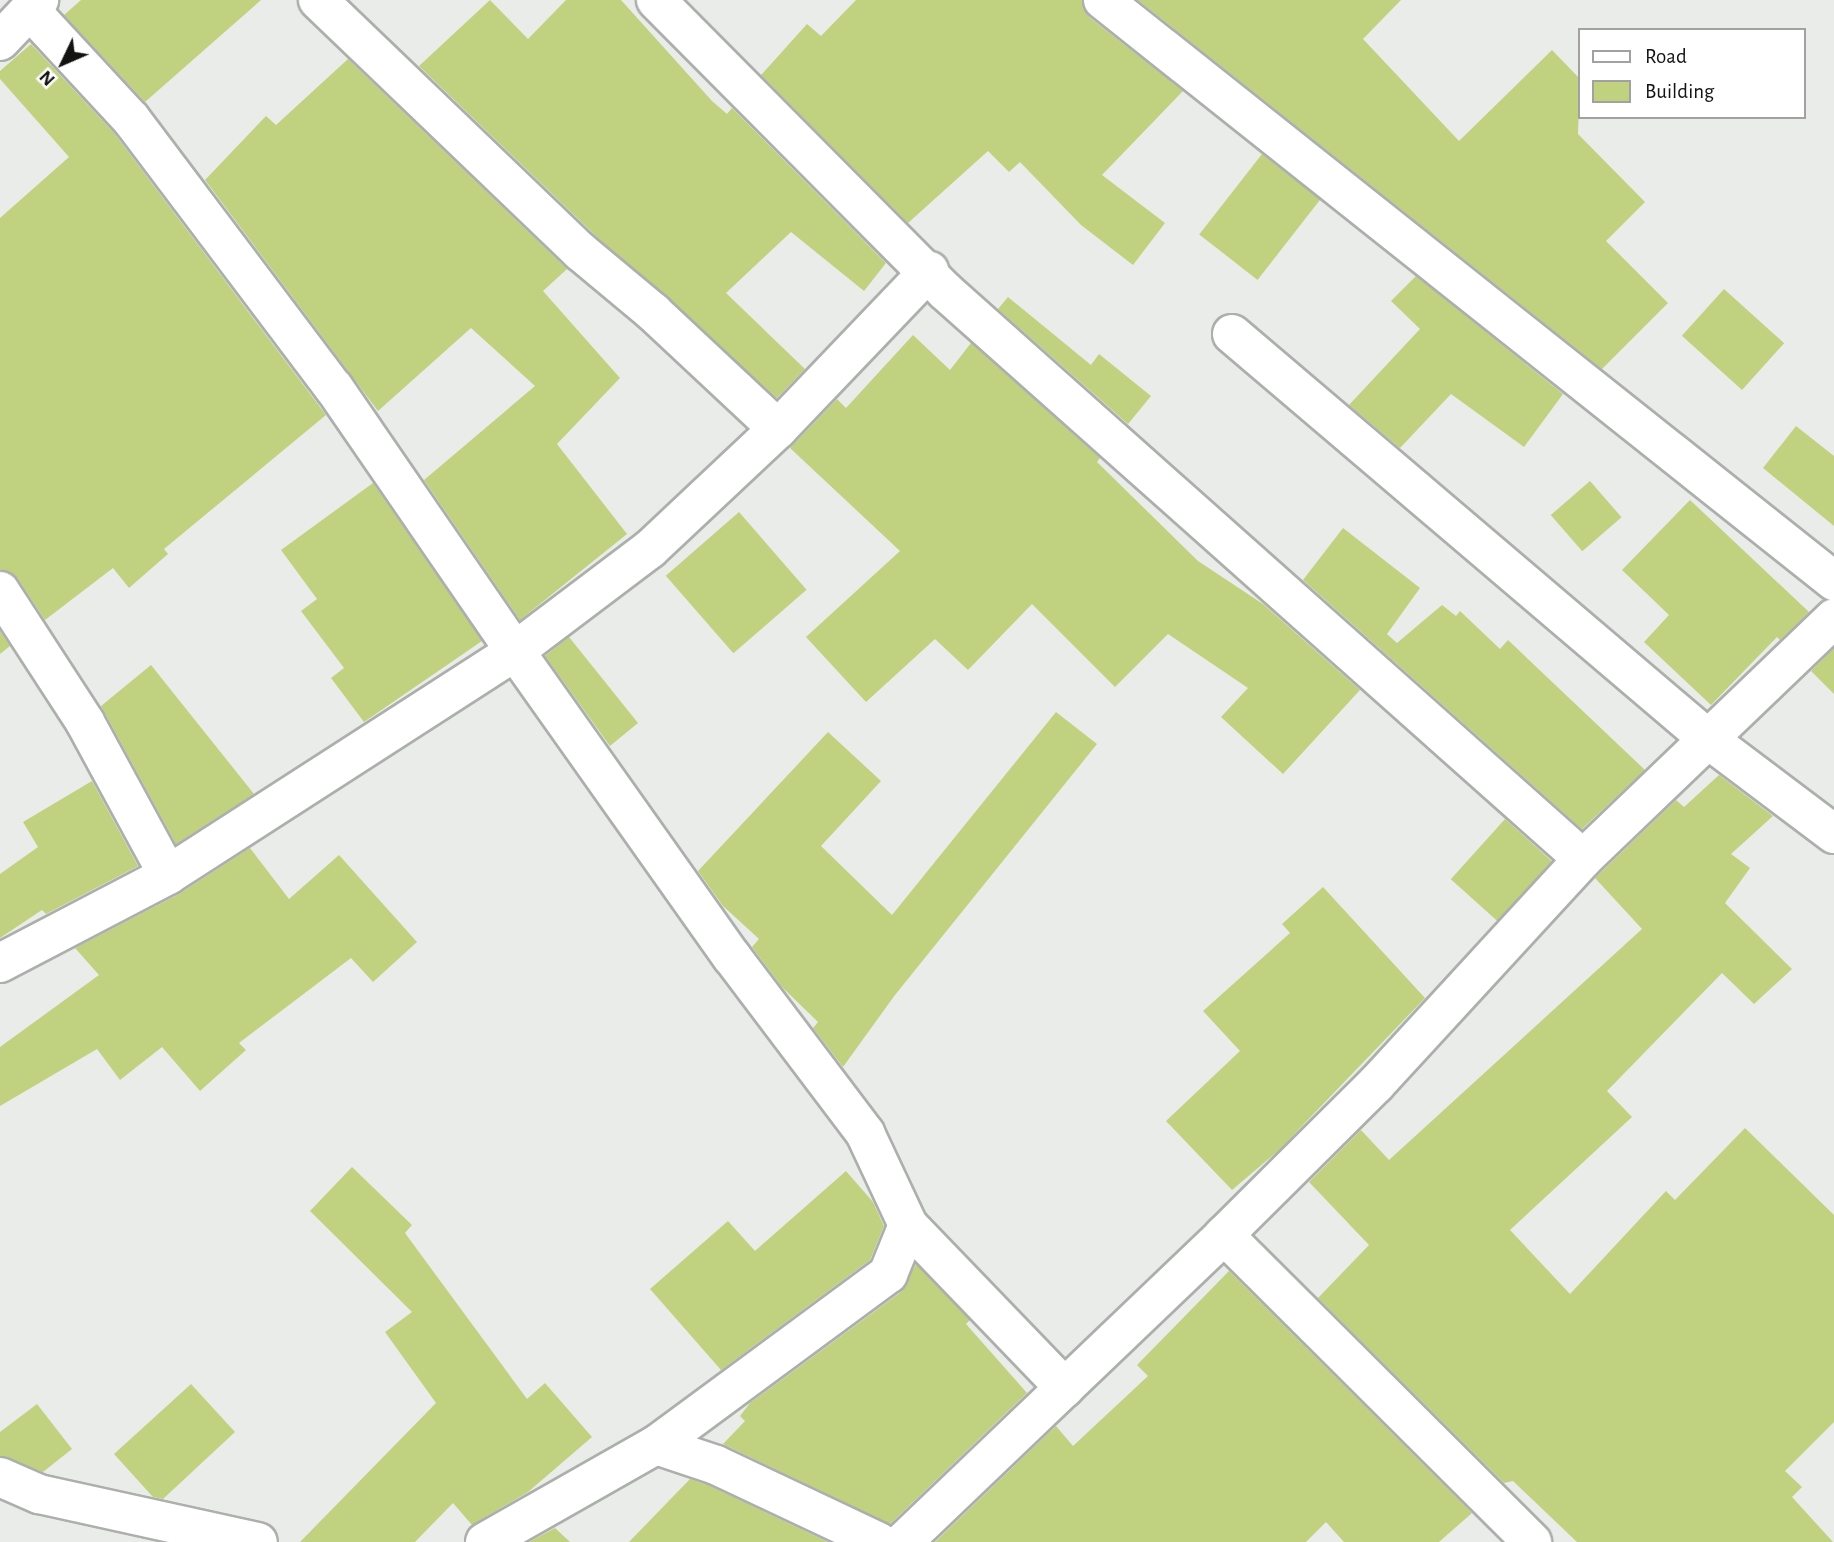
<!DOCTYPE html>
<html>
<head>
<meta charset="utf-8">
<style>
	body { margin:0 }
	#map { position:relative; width:1834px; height:1542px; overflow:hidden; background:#e9ece8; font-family:"Alegreya Sans",sans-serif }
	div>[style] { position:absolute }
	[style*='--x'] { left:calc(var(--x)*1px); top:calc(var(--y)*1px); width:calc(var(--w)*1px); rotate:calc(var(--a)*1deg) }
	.building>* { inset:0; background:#c0d280; transform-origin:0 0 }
	.roads { filter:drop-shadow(2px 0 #acafab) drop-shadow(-2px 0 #acafab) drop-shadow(0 2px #acafab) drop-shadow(0 -2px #acafab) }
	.street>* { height:38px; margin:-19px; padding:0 19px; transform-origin:19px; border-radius:19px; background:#fff }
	span { translate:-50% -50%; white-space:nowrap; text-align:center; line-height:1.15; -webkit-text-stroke:5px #fff; paint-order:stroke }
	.legend { position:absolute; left:1578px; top:28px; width:228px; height:91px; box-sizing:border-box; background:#fff; border:2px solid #a1a1a0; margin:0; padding:9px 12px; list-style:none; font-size:21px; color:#131412 }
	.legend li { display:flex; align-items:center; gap:14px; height:35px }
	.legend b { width:35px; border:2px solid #a1a1a0 }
	.north { position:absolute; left:28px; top:28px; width:70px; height:70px; -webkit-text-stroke:5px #fff; paint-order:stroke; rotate:226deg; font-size:19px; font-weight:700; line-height:28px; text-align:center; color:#131412 }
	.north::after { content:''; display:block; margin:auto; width:24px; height:32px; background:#131412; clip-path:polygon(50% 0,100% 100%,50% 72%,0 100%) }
</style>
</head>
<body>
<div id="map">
	<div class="building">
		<div style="clip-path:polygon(81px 0,261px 0,145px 102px,64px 15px)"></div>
		<div style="clip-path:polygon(490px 0,528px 39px,566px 0,621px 0,712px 101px,727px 114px,732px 108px,886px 263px,864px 291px,791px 232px,726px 293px,805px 369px,777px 398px,596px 236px,419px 66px)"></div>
		<div style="clip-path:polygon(856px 0,1082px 0,1089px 17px,1183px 91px,1102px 175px,1165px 223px,1133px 265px,1081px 225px,1020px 162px,1009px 172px,988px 151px,908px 223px,761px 75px,807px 24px,821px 36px)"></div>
		<div style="clip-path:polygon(1138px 0,1401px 0,1363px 39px,1459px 141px,1552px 50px,1580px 79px,1578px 134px,1645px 202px,1606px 241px,1668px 303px,1602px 369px)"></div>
		<div style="clip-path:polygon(31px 44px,114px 133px,326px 415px,164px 549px,168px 554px,129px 588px,113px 568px,45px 620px,18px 579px,0 569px,0 218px,69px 157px,0 79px,0 71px)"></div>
		<div style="clip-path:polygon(348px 59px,567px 269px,543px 291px,620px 378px,557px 444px,627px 534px,520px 620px,424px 480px,535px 386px,471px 328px,378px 411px,205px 180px,266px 116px,276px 125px)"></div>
		<div style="left:1262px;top:154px;width:74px;height:102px;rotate:38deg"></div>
		<div style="clip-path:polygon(1416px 276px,1563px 394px,1524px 447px,1451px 394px,1400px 448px,1349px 405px,1420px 329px,1391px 301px)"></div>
		<div style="left:1724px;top:289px;width:81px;height:63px;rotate:42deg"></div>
		<div style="clip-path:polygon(1008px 297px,1091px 365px,1099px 354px,1151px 396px,1128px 424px,998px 309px)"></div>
		<div style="clip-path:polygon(913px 335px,950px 370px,971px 343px,1100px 458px,1097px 462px,1198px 561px,1263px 604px,1360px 690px,1283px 774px,1221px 717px,1248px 688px,1168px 634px,1115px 687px,1032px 604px,968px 670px,935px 639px,866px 702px,806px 637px,900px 551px,790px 448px,837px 399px,846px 408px)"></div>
		<div style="clip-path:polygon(1796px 426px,1834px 456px,1834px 526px,1763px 468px)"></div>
		<div style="left:1590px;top:481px;width:48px;height:52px;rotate:49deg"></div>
		<div style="clip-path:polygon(373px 483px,482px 641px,364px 722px,331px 678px,344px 668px,301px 611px,317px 599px,281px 550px)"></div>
		<div style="clip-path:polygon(1690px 500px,1809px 612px,1780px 640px,1777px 637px,1711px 705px,1644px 642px,1669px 615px,1622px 570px)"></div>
		<div style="left:739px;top:512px;width:103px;height:97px;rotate:49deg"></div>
		<div style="clip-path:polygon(1343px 528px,1420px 588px,1387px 634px,1397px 643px,1442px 605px,1456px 616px,1460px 611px,1500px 649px,1508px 640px,1645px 770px,1582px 829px,1303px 580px)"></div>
		<div style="clip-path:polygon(0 631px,10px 646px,0 654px)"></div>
		<div style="clip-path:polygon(569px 637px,638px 723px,610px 746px,545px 656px)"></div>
		<div style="clip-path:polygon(1834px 648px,1834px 694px,1811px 671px)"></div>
		<div style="clip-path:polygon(151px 665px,254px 794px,176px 844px,101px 706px)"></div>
		<div style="clip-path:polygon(1056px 712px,1097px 744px,895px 995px,843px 1067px,813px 1028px,818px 1022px,782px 987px,752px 947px,759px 939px,723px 906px,698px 871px,828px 732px,881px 781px,821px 846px,892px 915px)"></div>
		<div style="clip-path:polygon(1719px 775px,1773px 816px,1731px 854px,1750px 868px,1725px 903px,1792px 969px,1754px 1004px,1722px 973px,1607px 1091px,1632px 1117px,1510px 1230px,1570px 1294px,1666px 1191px,1675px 1200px,1745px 1128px,1834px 1215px,1834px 1422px,1785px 1471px,1802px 1487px,1792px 1497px,1833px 1542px,1577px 1542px,1513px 1481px,1504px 1483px,1318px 1298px,1369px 1245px,1309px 1182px,1361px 1130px,1389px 1160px,1642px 929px,1595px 878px,1676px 800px,1684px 807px)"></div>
		<div style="clip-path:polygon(92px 781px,138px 866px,46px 914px,42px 910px,0 938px,0 874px,38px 847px,23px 822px)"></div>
		<div style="left:1505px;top:819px;width:63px;height:81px;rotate:42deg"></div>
		<div style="clip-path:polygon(250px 848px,289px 899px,339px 855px,417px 942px,373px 982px,351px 958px,239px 1043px,246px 1050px,200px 1091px,162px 1047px,120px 1080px,97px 1049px,0 1106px,0 1047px,99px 975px,75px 948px,179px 894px)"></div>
		<div style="clip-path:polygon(1323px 887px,1425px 998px,1279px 1150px,1232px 1190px,1166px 1121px,1240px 1051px,1203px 1011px,1290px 933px,1282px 924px)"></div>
		<div style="clip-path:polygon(352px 1167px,412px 1225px,405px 1233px,527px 1399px,545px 1383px,592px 1437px,528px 1492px,472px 1525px,453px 1503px,415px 1542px,300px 1542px,436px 1403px,385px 1332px,412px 1312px,310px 1211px)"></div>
		<div style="clip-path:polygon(846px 1171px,873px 1202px,884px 1226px,870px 1260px,721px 1370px,650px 1289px,728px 1221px,755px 1251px)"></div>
		<div style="clip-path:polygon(916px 1264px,970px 1320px,966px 1324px,1027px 1393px,890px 1524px,723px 1444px,745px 1421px,740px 1416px,750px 1403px,901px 1292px)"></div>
		<div style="clip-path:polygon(1229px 1271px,1472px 1513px,1439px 1542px,1344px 1542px,1326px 1522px,1306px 1542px,935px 1542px,1056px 1426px,1073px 1446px,1148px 1376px,1137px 1365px)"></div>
		<div style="clip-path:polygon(191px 1384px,235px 1432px,163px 1499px,153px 1497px,114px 1454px)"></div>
		<div style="clip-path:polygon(37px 1404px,72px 1449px,43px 1472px,0 1456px,0 1432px)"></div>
		<div style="clip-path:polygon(690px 1479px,708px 1485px,828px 1542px,629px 1542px)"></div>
		<div style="clip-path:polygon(555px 1528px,570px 1542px,529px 1542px)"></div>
	</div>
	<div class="roads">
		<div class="street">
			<div style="--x:318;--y:0;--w:364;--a:43.8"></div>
			<div style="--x:581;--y:252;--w:94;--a:39.8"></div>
			<div style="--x:653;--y:312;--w:171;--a:43.1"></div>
			<div style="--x:656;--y:0;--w:410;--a:45.2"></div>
			<div style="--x:945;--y:291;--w:854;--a:41.68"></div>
			<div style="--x:1103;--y:0;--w:934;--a:38.48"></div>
			<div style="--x:30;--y:10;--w:149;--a:47.2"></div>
			<div style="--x:131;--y:119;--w:337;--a:53"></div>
			<div style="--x:334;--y:388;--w:319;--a:55.5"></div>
			<div style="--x:515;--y:651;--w:169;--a:-37.1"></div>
			<div style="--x:650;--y:549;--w:175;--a:-43.2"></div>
			<div style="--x:778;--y:429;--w:219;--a:-46.3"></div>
			<div style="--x:0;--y:41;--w:57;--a:-46.4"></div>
			<div style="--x:1232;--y:334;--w:625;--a:40.39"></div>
			<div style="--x:1708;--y:739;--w:158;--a:37"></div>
			<div style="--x:0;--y:591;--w:156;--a:57"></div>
			<div style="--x:85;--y:722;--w:174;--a:61.5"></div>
			<div style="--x:0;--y:963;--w:190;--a:-27.6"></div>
			<div style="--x:168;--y:875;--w:413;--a:-32.8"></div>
			<div style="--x:515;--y:651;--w:375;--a:54.7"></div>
			<div style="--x:732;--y:957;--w:221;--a:52.9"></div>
			<div style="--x:865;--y:1133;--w:102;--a:64.9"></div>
			<div style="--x:908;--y:1225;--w:53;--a:112.2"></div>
			<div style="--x:888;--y:1274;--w:288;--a:143.6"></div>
			<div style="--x:908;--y:1225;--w:226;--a:46.1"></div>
			<div style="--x:1224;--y:1235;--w:435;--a:44.9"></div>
			<div style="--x:0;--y:1477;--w:43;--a:23.6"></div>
			<div style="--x:39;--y:1494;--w:224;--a:12.4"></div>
			<div style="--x:485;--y:1542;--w:197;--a:-29.6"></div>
			<div style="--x:656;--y:1445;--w:63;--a:18.4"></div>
			<div style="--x:716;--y:1465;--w:180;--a:25.3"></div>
			<div style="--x:903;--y:1542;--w:444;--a:-43.7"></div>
			<div style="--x:1224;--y:1235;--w:214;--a:-44.8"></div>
			<div style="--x:1376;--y:1084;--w:306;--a:-47.4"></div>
			<div style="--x:1583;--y:859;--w:348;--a:-43.8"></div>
		</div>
	</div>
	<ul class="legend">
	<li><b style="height:9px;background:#fff"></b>Road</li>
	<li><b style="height:19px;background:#c0d280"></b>Building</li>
	</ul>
	<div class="north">N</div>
</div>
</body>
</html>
